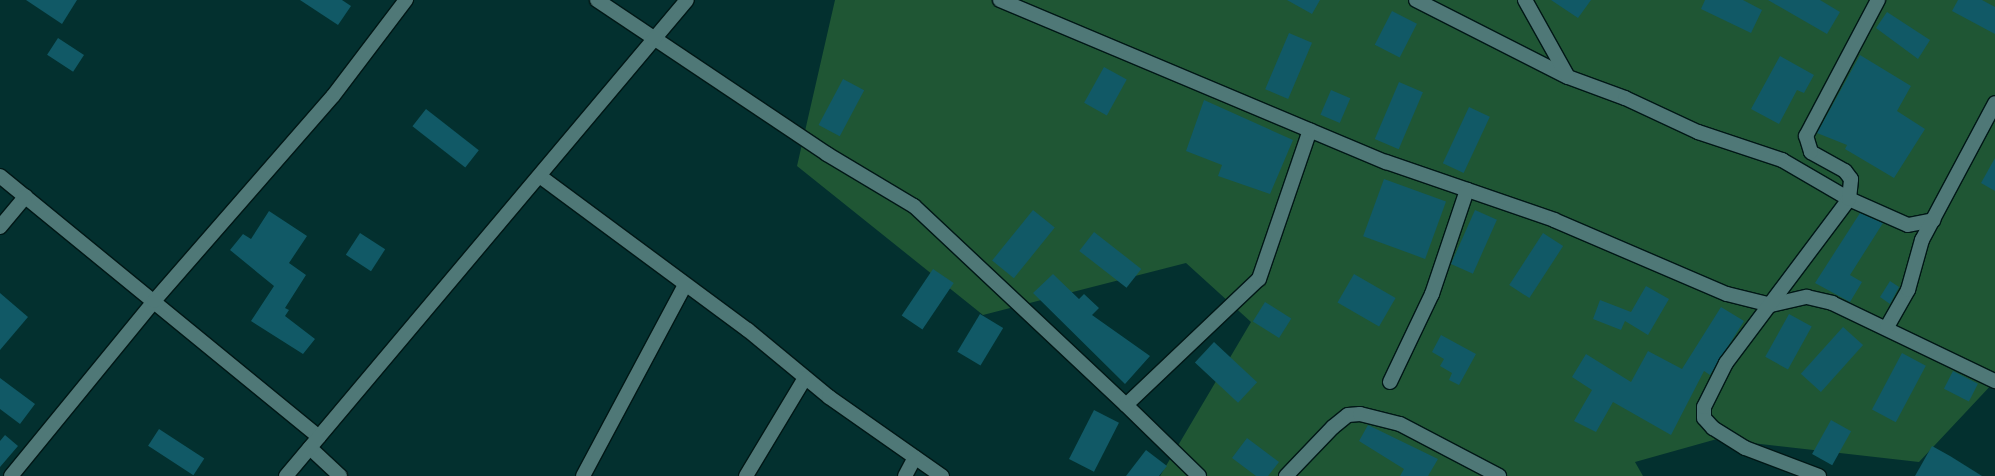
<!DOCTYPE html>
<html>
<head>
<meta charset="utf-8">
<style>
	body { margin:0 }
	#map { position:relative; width:1995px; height:476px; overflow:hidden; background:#03302f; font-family:"Space Grotesk",sans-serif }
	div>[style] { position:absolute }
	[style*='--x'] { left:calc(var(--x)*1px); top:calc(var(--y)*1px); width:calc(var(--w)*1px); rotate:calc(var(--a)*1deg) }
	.green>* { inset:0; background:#1f5634 }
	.building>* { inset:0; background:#115966; transform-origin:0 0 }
	.roads { filter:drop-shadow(1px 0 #001716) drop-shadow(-1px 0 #001716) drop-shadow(0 1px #001716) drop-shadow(0 -1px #001716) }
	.street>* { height:14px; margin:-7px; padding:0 7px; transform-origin:7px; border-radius:7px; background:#4f7877 }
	span { translate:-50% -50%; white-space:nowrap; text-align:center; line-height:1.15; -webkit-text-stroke:5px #052524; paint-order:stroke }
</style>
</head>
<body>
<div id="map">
	<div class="green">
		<div style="clip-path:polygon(835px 0,1995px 0,1995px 381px,1919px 462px,1717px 439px,1635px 462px,1643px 476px,1160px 476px,1251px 322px,1186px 263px,983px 315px,797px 166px)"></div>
	</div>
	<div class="building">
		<div style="clip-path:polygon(26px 0,77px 0,62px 24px)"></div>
		<div style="clip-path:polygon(300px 0,342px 0,351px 6px,338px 25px)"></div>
		<div style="clip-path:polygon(1287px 0,1320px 0,1312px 14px)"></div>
		<div style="clip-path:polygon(1551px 0,1591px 0,1578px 18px)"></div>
		<div style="clip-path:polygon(1705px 0,1743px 0,1762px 10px,1751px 33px,1701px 9px)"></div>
		<div style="clip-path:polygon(1768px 0,1820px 0,1840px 12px,1827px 34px)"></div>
		<div style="clip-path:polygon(1958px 0,1982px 0,1995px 7px,1995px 34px,1952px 11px)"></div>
		<div style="left:1392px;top:11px;width:28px;height:38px;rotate:27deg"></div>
		<div style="clip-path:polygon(1887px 12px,1930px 40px,1918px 59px,1876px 28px)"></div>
		<div style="left:1289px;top:33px;width:25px;height:61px;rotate:23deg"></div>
		<div style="left:58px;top:38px;width:31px;height:20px;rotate:33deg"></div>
		<div style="clip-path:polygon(1860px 55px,1911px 86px,1897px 111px,1925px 129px,1894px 178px,1845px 149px,1847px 145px,1817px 133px)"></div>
		<div style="clip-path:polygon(1780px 56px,1814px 75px,1804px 93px,1797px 90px,1779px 124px,1751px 109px)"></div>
		<div style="left:1104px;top:67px;width:26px;height:41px;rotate:29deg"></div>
		<div style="left:843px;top:79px;width:24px;height:52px;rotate:28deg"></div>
		<div style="left:1399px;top:82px;width:26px;height:62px;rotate:23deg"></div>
		<div style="left:1331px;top:90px;width:21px;height:27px;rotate:23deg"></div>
		<div style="clip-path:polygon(1204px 100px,1293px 140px,1270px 194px,1218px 176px,1222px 165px,1186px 151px)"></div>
		<div style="left:1469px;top:107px;width:23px;height:62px;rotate:25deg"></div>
		<div style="left:426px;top:109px;width:67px;height:22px;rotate:38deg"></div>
		<div style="clip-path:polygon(1995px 158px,1995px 191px,1981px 183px)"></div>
		<div style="left:1384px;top:179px;width:66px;height:61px;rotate:20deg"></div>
		<div style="left:1033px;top:210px;width:28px;height:65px;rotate:39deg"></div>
		<div style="left:1475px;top:210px;width:24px;height:59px;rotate:24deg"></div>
		<div style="clip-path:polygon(269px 211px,307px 236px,289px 263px,306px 275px,285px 308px,289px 310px,285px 316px,315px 339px,303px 354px,251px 321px,274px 286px,230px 250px,243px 234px,251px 239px)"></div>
		<div style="clip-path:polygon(1860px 213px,1883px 223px,1850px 275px,1862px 282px,1850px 302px,1815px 283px)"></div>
		<div style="left:1094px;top:232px;width:60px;height:24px;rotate:38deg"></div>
		<div style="left:360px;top:233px;width:30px;height:26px;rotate:33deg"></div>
		<div style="left:1543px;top:233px;width:24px;height:62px;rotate:33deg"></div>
		<div style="left:933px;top:269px;width:25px;height:56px;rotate:34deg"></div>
		<div style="clip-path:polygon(1053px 274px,1079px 299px,1084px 294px,1099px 308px,1092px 315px,1150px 356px,1125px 384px,1033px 293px)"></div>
		<div style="left:1354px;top:274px;width:48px;height:33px;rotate:30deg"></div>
		<div style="clip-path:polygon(1890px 281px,1899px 287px,1890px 304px,1880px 297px)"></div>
		<div style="clip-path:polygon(1646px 286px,1669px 299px,1648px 335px,1625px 321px,1621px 330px,1593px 319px,1600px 300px,1631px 312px)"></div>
		<div style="clip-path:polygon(0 293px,28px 317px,0 350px)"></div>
		<div style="left:1265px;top:302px;width:31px;height:23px;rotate:32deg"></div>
		<div style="clip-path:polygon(1721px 307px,1744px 321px,1710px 375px,1704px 371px,1671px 435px,1613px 402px,1596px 432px,1574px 421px,1592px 390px,1572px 377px,1586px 354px,1631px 382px,1648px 351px,1682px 369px)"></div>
		<div style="left:980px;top:314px;width:27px;height:44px;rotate:31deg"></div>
		<div style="left:1789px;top:314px;width:26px;height:49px;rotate:29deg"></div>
		<div style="left:1843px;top:327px;width:27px;height:63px;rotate:42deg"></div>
		<div style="clip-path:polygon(1441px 335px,1476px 354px,1459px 385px,1449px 380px,1452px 373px,1440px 366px,1444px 359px,1432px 352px)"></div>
		<div style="left:1214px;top:342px;width:59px;height:28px;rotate:43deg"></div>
		<div style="left:1902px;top:353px;width:27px;height:64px;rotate:28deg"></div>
		<div style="left:1953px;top:371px;width:28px;height:20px;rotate:27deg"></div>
		<div style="clip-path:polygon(0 378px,35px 404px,20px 424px,0 409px)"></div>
		<div style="left:1094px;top:410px;width:28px;height:55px;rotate:27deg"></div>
		<div style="left:1831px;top:420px;width:23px;height:39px;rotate:29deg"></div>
		<div style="clip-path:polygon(1368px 425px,1438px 459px,1428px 476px,1400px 476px,1404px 469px,1359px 441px)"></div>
		<div style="left:159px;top:429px;width:54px;height:20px;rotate:33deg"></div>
		<div style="clip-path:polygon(5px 435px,18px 446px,0 467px,0 441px)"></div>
		<div style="clip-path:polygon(1247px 438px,1279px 462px,1268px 476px,1256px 476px,1232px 458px)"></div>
		<div style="clip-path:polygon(1932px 446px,1950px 456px,1982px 476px,1915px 476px)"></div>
		<div style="clip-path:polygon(1146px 450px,1167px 466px,1159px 476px,1126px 476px)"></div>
	</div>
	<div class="roads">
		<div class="street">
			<div style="--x:597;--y:0;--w:277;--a:33.8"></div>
			<div style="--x:827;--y:154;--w:101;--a:30.9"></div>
			<div style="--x:914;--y:206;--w:291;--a:43.2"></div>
			<div style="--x:1126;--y:405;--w:183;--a:-43.5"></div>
			<div style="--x:1259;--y:279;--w:157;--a:-71.1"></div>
			<div style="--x:1000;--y:0;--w:419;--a:22.8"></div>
			<div style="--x:1386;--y:162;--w:178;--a:19"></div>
			<div style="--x:1554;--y:220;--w:188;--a:23.2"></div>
			<div style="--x:1727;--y:294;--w:45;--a:14"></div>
			<div style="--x:1771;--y:305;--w:37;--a:-13"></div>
			<div style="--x:1807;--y:297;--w:26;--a:13"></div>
			<div style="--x:1832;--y:303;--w:181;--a:25.6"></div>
			<div style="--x:1416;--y:0;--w:170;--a:26.9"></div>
			<div style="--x:1568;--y:77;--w:61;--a:20.2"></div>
			<div style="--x:1625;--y:98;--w:81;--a:25"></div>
			<div style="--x:1698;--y:132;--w:89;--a:18.4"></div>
			<div style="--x:1782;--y:160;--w:78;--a:30.2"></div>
			<div style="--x:1849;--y:199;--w:64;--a:23.8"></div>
			<div style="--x:1908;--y:225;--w:26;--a:-11"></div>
			<div style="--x:1525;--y:0;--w:88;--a:60.8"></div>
			<div style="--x:0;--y:176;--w:412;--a:39.3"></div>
			<div style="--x:541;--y:177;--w:257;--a:36.5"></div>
			<div style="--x:748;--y:330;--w:105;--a:39.6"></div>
			<div style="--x:829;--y:397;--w:138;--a:35"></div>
			<div style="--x:0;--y:227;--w:40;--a:-50"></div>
			<div style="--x:1887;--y:327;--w:43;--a:-60.4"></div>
			<div style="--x:1908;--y:290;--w:52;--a:-74.4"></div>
			<div style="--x:1922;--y:240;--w:155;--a:-61.9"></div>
			<div style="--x:1390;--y:382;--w:98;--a:-64.5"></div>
			<div style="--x:1432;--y:294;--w:110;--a:-71.4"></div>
			<div style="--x:1126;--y:405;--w:102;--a:44.2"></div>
			<div style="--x:310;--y:448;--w:41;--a:43"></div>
			<div style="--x:11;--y:476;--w:226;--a:-50.7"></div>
			<div style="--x:154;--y:301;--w:272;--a:-48.9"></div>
			<div style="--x:333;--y:96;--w:121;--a:-52.8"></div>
			<div style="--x:286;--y:476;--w:622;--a:-49.89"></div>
			<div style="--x:583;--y:476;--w:217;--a:-61.9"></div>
			<div style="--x:746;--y:476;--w:114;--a:-59"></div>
			<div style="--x:905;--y:476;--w:21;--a:-62"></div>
			<div style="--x:1286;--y:476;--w:68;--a:-46.2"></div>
			<div style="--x:1333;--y:427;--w:19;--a:-39"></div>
			<div style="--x:1348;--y:415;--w:12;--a:-5"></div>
			<div style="--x:1360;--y:414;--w:41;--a:14"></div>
			<div style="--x:1400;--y:424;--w:112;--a:27.7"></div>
			<div style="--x:1819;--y:476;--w:79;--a:-159.3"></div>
			<div style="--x:1745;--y:448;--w:38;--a:-148"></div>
			<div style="--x:1713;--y:428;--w:13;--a:-132"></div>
			<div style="--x:1704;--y:418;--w:11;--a:-90"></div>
			<div style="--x:1704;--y:407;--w:49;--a:-63.4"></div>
			<div style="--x:1726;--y:363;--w:205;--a:-53.1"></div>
			<div style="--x:1849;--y:199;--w:20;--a:-84"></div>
			<div style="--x:1851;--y:179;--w:10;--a:-127"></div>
			<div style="--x:1845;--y:171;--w:39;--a:-151"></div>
			<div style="--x:1811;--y:152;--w:17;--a:-107"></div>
			<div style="--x:1806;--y:136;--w:154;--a:-62.1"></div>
		</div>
	</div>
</div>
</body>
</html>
